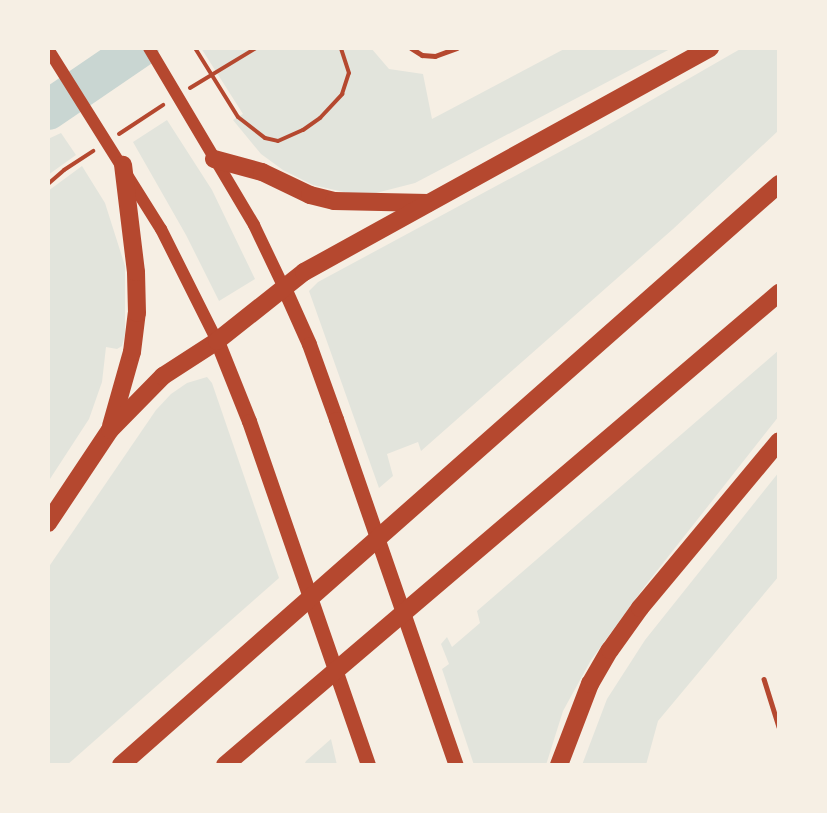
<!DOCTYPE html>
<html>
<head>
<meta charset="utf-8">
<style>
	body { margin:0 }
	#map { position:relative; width:827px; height:813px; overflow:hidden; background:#f6efe4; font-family:"Times New Roman",serif }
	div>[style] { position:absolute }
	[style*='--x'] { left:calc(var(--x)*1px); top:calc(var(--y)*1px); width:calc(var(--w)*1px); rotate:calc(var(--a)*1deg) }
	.green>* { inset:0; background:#e2e4dc }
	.river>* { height:40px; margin:-20px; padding:0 20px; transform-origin:20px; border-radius:20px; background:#c9d6d2 }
	.path>* { height:4px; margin:-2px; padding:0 2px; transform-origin:2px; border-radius:2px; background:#b5482f }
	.service>* { height:4.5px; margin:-2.25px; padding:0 2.25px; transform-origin:2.25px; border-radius:2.25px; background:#b5482f }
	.secondary>* { height:12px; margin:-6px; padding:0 6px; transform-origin:6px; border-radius:6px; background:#b5482f }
	.primary>* { height:15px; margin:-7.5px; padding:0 7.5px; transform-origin:7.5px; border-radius:7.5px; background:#b5482f }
	.motorway>* { height:18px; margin:-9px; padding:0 9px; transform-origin:9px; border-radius:9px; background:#b5482f }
	span { translate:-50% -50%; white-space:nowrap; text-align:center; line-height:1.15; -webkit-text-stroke:4.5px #f6efe4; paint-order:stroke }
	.frame { position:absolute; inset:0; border:50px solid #f6efe4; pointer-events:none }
</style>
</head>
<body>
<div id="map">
	<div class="green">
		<div style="clip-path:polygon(201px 48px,371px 48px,389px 69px,423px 74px,432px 119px,566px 48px,672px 48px,415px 183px,376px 193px,348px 193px,313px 185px,283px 170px,261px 154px,233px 120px,243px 114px)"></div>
		<div style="clip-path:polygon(742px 48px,779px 48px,779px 130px,673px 229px,421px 451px,418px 442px,387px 454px,393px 476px,379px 488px,309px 291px,318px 282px,589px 136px)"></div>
		<div style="clip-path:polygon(167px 120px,212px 190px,255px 279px,219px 301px,186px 235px,133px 142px)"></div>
		<div style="clip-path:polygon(61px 133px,76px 155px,48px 175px,48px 139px)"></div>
		<div style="clip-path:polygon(82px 166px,105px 203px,125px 266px,125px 334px,122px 346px,117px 349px,106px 347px,102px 382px,89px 419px,48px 482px,48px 191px)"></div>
		<div style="clip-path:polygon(779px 350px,779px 416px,645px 586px,591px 660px,563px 711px,546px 765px,474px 765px,442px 669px,449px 664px,441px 644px,447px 637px,452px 647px,480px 623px,477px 611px)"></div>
		<div style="clip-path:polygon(207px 377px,212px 383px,279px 578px,67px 765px,48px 765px,48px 568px,156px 410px,171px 394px,187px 383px)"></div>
		<div style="clip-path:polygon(779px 472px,779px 576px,658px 721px,646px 765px,582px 765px,607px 699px,645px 640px)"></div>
		<div style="clip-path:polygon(331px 739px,337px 765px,304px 765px,306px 761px)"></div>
	</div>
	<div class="river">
		<div style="--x:48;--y:110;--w:110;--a:-34.3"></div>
	</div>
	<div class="path">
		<div style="--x:195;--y:48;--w:81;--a:58.1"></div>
		<div style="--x:238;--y:117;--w:34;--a:38"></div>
		<div style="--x:265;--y:138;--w:13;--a:13"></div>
		<div style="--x:278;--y:141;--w:27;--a:-24"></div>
		<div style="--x:303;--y:130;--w:21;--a:-35"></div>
		<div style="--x:320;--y:118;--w:33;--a:-47"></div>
		<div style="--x:342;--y:94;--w:22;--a:-72"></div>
		<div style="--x:349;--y:73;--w:26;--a:-108"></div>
		<div style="--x:190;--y:88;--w:77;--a:-31.2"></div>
		<div style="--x:119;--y:134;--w:53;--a:-33.4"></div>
		<div style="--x:48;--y:184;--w:21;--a:-41"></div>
		<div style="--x:64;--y:170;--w:35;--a:-33"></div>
	</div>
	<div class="service">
		<div style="--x:411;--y:48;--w:13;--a:32"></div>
		<div style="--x:422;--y:55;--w:13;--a:4"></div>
		<div style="--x:435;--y:56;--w:23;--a:-20"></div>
		<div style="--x:764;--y:679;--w:50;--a:72.6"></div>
	</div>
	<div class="secondary">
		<div style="--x:149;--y:48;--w:206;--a:59.3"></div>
		<div style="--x:254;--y:225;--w:70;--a:64.5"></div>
		<div style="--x:48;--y:49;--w:213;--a:57.9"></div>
		<div style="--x:161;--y:229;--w:125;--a:63.4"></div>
	</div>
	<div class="primary">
		<div style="--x:284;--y:288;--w:61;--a:65.9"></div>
		<div style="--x:309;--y:344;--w:80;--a:70.2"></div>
		<div style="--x:336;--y:419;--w:366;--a:70.9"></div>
		<div style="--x:217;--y:341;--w:86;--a:68.2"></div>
		<div style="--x:249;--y:421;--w:364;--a:70.9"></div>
	</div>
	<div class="motorway">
		<div style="--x:214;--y:159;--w:50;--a:15.2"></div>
		<div style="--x:262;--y:172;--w:53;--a:25.6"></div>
		<div style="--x:310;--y:195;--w:25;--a:14"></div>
		<div style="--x:334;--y:201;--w:94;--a:1.2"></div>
		<div style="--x:111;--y:426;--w:77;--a:-74.2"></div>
		<div style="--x:132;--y:352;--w:39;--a:-83"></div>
		<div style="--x:137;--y:313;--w:41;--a:-91.4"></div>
		<div style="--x:136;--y:272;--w:108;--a:-96.9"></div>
		<div style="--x:48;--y:523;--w:112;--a:-56.3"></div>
		<div style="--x:110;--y:430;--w:76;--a:-45.5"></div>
		<div style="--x:163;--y:376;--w:64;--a:-32.9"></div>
		<div style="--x:217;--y:341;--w:111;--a:-38.4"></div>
		<div style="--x:304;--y:272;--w:464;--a:-28.9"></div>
		<div style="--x:121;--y:765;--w:878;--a:-41.44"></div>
		<div style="--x:225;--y:765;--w:728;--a:-40.43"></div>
		<div style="--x:559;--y:765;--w:87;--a:-69.1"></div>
		<div style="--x:590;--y:684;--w:39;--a:-60"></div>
		<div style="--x:610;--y:650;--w:52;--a:-54.5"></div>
		<div style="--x:640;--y:608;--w:217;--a:-50.2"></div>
	</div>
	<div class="frame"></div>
</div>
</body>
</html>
